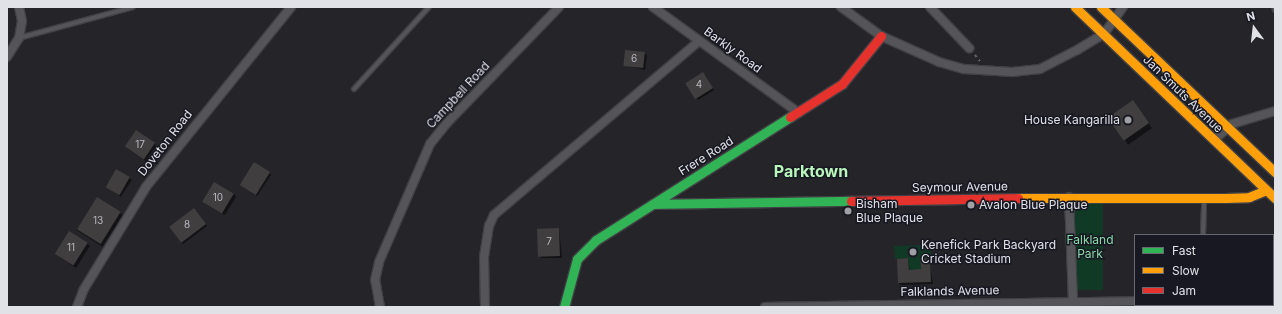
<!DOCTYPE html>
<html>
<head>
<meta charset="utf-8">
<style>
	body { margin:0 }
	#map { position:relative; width:1282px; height:314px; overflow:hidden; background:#242429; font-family:Inter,sans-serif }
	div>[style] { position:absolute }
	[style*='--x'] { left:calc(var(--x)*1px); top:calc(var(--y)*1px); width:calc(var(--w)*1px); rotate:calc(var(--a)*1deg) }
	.green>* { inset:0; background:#103a26; transform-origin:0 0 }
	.shadow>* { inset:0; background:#0007; transform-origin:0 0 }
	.building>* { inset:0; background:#403e3f; transform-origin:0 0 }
	.path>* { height:1.5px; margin-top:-0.75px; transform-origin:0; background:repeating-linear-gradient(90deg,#606063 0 3px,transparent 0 6px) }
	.roads { filter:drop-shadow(1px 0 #404045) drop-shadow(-1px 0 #404045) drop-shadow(0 1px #404045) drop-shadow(0 -1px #404045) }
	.lane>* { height:4px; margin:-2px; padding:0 2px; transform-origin:2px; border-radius:2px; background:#545459 }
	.street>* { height:8px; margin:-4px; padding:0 4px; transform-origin:4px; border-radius:4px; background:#545459 }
	.fast>* { height:9px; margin:-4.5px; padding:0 4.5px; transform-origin:4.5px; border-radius:4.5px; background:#30b455 }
	.slow>* { height:9px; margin:-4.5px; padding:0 4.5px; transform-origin:4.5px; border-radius:4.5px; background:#ff9f0a }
	.jam>* { height:9px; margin:-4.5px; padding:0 4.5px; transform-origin:4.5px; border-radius:4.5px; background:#e5322d }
	.dots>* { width:11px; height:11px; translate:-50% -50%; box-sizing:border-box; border:2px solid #181822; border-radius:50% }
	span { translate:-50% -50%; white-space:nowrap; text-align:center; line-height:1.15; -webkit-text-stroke:3px #181822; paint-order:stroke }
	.number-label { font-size:10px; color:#b9b8be }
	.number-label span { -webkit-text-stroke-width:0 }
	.street-label { font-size:12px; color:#e1e1e8 }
	.poi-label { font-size:12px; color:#e1e1e8 }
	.right { translate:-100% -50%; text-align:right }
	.left { translate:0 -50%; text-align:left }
	.park-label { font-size:12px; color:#89daaa }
	.district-label { font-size:16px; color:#b8f6bc; font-weight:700 }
	.frame { position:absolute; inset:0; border:8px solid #e1e1e8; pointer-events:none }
	.legend { position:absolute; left:1134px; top:234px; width:140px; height:72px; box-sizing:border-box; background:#181822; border:1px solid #686871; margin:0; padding:5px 7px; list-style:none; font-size:12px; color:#e1e1e8 }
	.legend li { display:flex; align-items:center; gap:8px; height:20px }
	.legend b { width:20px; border:1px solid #686871 }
	.north { position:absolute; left:1234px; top:8px; width:40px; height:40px; -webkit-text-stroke:3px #181822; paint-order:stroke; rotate:345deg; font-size:11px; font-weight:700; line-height:16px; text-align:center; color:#e1e1e8 }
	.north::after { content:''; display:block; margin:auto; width:14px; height:18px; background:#e1e1e8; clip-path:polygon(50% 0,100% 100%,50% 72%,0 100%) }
</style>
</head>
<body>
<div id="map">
	<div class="green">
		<div style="left:1075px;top:203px;width:28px;height:87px"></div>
		<div style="clip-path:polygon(931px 245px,931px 258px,920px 258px,921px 269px,909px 270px,908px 258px,895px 259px,894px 246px)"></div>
	</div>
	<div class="shadow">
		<div style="clip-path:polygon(645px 53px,647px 56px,645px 70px,623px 65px)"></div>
		<div style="clip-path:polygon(705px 75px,714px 90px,698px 100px,696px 98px)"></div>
		<div style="left:1133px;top:101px;width:33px;height:29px;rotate:55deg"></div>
		<div style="clip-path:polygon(154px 144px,156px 146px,146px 161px,128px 149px)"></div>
		<div style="left:117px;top:170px;width:18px;height:20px;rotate:34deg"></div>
		<div style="clip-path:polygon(269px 173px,271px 175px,257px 196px,240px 184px)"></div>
		<div style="clip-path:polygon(234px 194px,236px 197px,225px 215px,206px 204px)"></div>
		<div style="left:97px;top:198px;width:31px;height:38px;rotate:33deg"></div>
		<div style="clip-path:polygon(196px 212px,207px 226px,183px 244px,181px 242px)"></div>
		<div style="clip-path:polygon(559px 229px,562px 258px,542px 258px,539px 256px)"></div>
		<div style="clip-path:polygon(88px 244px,90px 246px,76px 268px,58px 256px)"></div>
		<div style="clip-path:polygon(908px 259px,910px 271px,922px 270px,929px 259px,933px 284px,901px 285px,899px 283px)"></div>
	</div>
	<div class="building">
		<div style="left:625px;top:50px;width:20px;height:16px;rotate:6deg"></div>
		<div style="left:703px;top:72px;width:19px;height:21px;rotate:58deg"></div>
		<div style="left:1133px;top:100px;width:28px;height:31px;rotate:55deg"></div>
		<div style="left:136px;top:130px;width:23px;height:20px;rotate:34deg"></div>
		<div style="left:254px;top:162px;width:19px;height:27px;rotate:32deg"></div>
		<div style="left:116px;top:169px;width:16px;height:21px;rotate:30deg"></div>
		<div style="left:214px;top:182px;width:23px;height:23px;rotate:31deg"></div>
		<div style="left:97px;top:197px;width:28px;height:38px;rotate:32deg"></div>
		<div style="left:194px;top:208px;width:20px;height:31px;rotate:53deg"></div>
		<div style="left:559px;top:228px;width:28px;height:22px;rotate:88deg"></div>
		<div style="left:69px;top:231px;width:22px;height:27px;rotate:32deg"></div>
		<div style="clip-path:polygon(908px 258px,909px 270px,921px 269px,920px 258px,930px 258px,931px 282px,898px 283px,897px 259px)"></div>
	</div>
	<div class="path">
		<div style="--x:975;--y:55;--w:8;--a:50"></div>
	</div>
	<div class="roads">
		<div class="lane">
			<div style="--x:1274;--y:7;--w:3;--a:72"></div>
			<div style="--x:19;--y:38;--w:118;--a:-15.2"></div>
			<div style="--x:354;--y:89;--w:111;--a:-47.6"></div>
			<div style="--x:1203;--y:235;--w:36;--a:-88"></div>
		</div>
		<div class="street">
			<div style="--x:653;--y:7;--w:180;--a:36"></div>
			<div style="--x:841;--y:7;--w:49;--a:35.9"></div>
			<div style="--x:881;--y:36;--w:64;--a:24.1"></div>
			<div style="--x:939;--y:62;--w:26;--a:16"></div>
			<div style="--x:964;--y:69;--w:48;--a:3.6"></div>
			<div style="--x:1012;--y:72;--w:28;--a:-6"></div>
			<div style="--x:1040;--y:69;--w:42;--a:-27.2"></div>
			<div style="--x:1077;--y:50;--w:31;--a:-31"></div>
			<div style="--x:1104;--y:34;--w:33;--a:-55"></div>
			<div style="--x:930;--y:7;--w:57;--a:46.4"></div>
			<div style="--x:7;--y:57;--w:22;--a:-58"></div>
			<div style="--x:19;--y:38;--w:17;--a:-80"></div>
			<div style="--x:22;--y:21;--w:14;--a:-102"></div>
			<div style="--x:1214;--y:140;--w:24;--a:-42"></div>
			<div style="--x:1232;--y:124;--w:45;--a:-16.8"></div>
			<div style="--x:1069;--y:197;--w:104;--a:87.8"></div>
			<div style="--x:1263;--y:305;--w:4;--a:34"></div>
			<div style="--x:77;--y:307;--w:19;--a:-69"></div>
			<div style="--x:84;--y:289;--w:119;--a:-58.7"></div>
			<div style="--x:146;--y:187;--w:231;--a:-51.1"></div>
			<div style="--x:380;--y:307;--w:27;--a:-100"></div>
			<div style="--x:375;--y:280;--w:18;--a:-77"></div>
			<div style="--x:379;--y:262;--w:129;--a:-66.6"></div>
			<div style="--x:430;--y:144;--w:27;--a:-51"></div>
			<div style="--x:447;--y:123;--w:161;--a:-46"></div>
			<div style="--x:485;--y:307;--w:50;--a:-91.1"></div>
			<div style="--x:484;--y:257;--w:31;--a:-81"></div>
			<div style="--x:489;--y:226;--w:12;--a:-66"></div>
			<div style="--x:494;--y:215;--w:269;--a:-40.3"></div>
			<div style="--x:765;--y:307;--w:370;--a:-0.9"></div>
		</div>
		<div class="fast">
			<div style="--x:653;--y:204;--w:198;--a:-0.9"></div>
			<div style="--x:564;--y:307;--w:50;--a:-74.8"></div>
			<div style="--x:577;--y:259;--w:27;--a:-45"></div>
			<div style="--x:596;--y:240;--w:230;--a:-32.4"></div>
		</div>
		<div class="slow">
			<div style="--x:1075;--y:7;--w:277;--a:43.7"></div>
			<div style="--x:1101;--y:7;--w:240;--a:43.5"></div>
			<div style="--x:1018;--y:198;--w:207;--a:0"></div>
			<div style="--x:1225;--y:198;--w:24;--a:-2"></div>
			<div style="--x:1249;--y:197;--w:18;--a:-22"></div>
		</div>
		<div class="jam">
			<div style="--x:790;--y:117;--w:62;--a:-32.4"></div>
			<div style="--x:842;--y:84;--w:62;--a:-50.9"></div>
			<div style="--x:851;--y:201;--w:167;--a:-1"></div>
		</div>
	</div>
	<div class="dots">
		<div style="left:1128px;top:120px;background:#9f9fa5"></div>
		<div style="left:971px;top:205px;background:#9f9fa5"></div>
		<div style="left:848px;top:211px;background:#9f9fa5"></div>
		<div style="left:913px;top:252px;background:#9f9fa5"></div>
	</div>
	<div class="number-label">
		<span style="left:634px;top:59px">6</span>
		<span style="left:699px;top:85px">4</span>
		<span style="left:140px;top:145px">17</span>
		<span style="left:218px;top:198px">10</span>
		<span style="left:98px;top:221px">13</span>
		<span style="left:187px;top:225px">8</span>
		<span style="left:549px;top:242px">7</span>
		<span style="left:71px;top:248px">11</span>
	</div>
	<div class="street-label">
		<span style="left:733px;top:50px;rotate:36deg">Barkly Road</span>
		<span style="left:1183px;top:94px;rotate:44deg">Jan Smuts Avenue</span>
		<span style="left:458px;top:95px;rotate:-47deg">Campbell Road</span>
		<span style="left:165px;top:143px;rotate:-52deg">Doveton Road</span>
		<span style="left:706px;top:156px;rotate:-32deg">Frere Road</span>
		<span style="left:960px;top:187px;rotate:-1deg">Seymour Avenue</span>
		<span style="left:950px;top:291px;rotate:-1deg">Falklands Avenue</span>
	</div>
	<div class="poi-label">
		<span class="right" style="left:1120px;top:120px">House Kangarilla</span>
		<span class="left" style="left:856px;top:211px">Bisham<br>Blue Plaque</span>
		<span class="left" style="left:979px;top:205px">Avalon Blue Plaque</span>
		<span class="left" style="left:921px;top:252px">Kenefick Park Backyard<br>Cricket Stadium</span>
	</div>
	<div class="park-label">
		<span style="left:1090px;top:247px">Falkland<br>Park</span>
	</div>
	<div class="district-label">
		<span style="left:811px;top:171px">Parktown</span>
	</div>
	<div class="frame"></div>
	<ul class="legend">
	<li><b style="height:5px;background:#30b455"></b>Fast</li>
	<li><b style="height:5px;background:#ff9f0a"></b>Slow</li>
	<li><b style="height:5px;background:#e5322d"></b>Jam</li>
	</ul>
	<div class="north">N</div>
</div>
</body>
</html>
